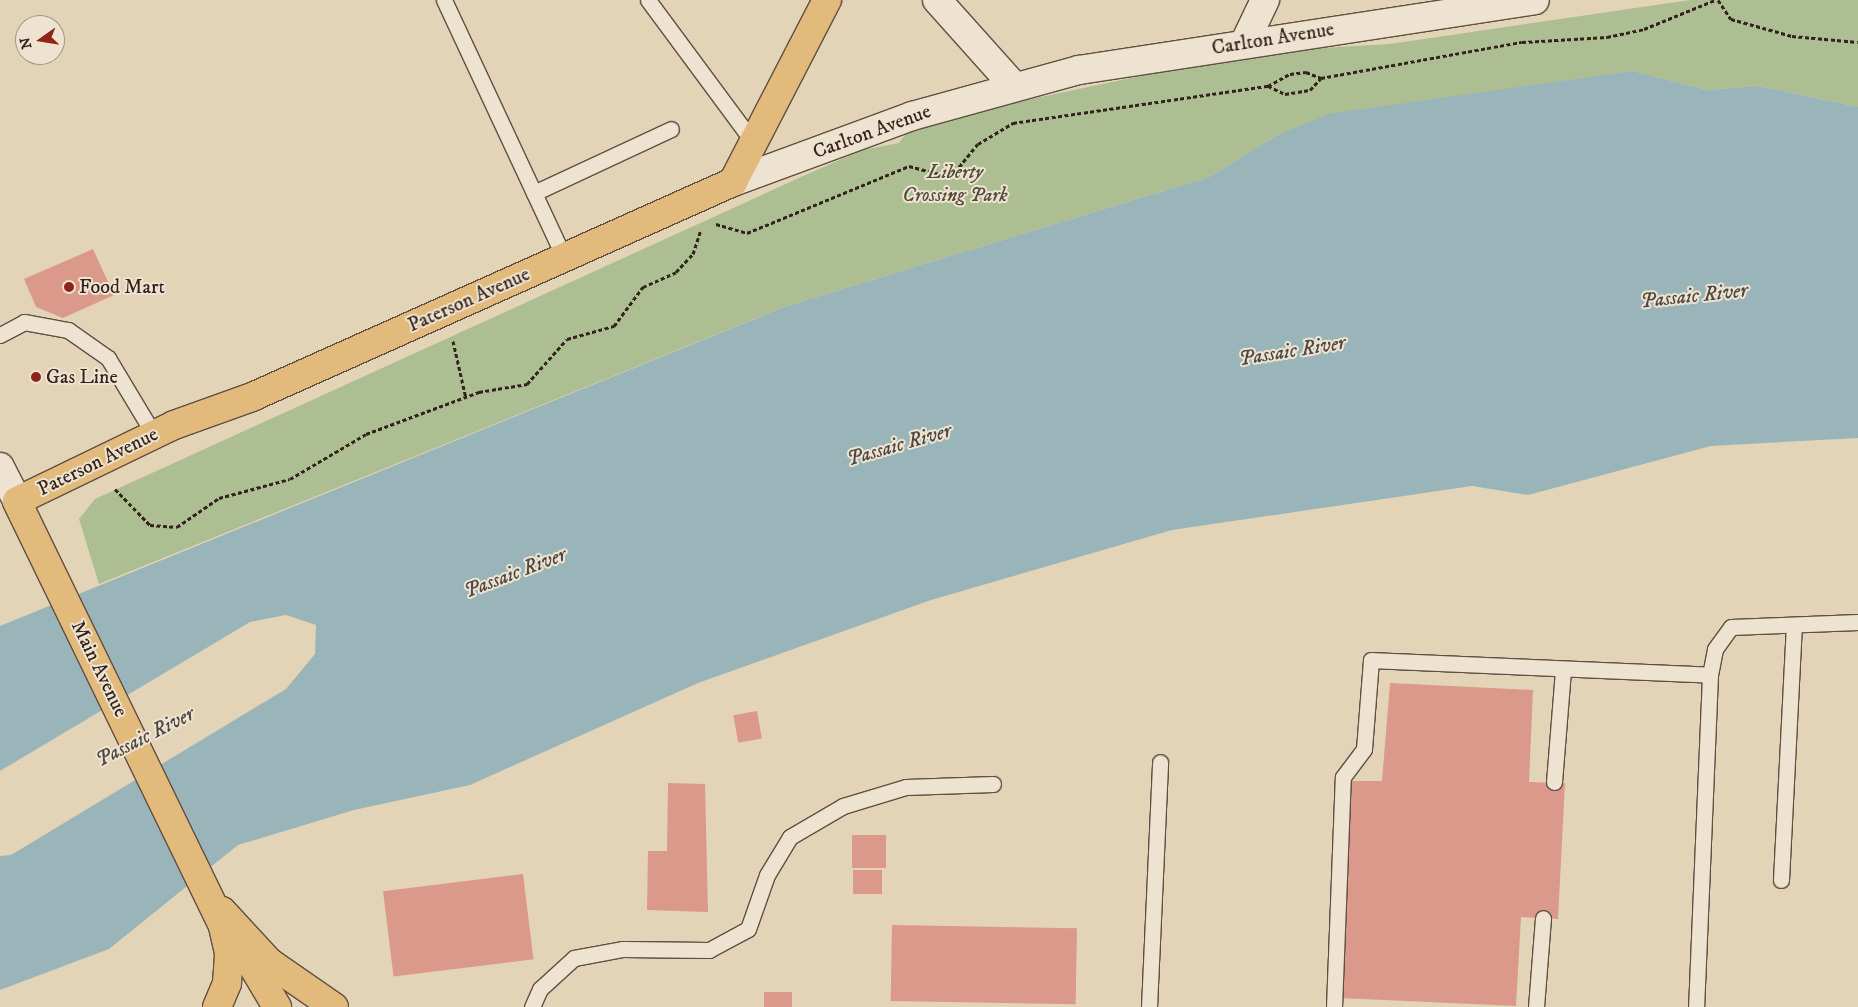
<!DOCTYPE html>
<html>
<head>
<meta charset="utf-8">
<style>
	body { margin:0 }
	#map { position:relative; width:1858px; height:1007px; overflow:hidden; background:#e3d4b7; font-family:"IM FELL DW Pica",serif }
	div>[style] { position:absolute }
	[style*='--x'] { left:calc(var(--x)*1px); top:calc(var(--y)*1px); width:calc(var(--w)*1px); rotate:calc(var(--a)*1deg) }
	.green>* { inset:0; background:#adbe93 }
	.water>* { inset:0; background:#9ab5b9 }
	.pier>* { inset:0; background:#e3d4b7 }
	.building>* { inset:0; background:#da998b; transform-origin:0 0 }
	.path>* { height:3px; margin-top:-1.5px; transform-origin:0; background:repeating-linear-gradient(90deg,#34231c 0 4px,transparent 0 6.5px) }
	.roads { filter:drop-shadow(1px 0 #604f43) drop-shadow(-1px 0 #604f43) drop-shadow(0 1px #604f43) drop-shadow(0 -1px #604f43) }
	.service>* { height:15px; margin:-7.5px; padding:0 7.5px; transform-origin:7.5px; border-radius:7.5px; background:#ede3d0 }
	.minor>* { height:28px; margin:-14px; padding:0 14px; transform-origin:14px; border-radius:14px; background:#ede3d0 }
	.tertiary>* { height:28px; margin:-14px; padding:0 14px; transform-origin:14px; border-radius:14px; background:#ede3d0 }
	.primary>* { height:28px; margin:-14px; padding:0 14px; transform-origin:14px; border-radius:14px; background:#e2ba7c }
	.dots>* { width:14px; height:14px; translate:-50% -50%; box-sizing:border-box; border:2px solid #ede3d0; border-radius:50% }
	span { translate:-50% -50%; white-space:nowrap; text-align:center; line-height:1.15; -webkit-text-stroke:4px #ede3d0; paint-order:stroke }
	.street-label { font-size:20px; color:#34231c }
	.park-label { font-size:20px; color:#524a3a; font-style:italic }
	.poi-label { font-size:20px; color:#34231c }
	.left { translate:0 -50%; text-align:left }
	.water-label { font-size:21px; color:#4e4843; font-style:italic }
	.north { position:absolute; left:15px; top:15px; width:50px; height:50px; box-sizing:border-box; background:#ede3d0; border:1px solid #a39688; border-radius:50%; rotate:257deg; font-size:14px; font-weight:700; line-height:20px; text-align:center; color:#34231c }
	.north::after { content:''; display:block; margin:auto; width:18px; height:22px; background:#8f2418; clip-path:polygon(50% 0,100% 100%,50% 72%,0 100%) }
</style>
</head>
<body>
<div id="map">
	<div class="green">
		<div style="clip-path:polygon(1690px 0,1858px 0,1858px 107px,1759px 86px,1706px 90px,1633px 71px,1276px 136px,1209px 177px,784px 307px,99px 584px,79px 519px,95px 499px,801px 177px,862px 150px,899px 143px,913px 124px,1254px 52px,1390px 44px)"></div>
	</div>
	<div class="water">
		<div style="clip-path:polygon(1633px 71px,1706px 90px,1759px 86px,1858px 107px,1858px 438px,1711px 446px,1528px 495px,1472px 486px,1172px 530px,931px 600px,698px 683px,470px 785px,354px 810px,238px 845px,109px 949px,0 990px,0 626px,784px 307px,1209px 177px,1276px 136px,1328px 114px)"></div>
	</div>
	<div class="pier">
		<div style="clip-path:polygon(286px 615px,316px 625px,315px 654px,286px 689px,11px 855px,0 856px,0 771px,250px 622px)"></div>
	</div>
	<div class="building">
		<div style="clip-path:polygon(93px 249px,114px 295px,63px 318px,36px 307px,24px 279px)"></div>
		<div style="clip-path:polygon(1390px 683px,1533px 690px,1529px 782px,1565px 783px,1558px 919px,1521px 917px,1516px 1006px,1340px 998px,1349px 781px,1382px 781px)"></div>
		<div style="left:757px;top:711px;width:28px;height:24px;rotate:80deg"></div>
		<div style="clip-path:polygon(668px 783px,705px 784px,708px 912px,647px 910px,648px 851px,667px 851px)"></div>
		<div style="left:852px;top:835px;width:34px;height:33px"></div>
		<div style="left:853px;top:870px;width:29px;height:24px"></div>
		<div style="left:523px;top:874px;width:86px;height:141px;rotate:83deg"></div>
		<div style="left:892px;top:925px;width:185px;height:76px;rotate:1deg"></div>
		<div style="left:764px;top:992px;width:28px;height:15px"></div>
	</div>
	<div class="path">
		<div style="--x:1718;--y:0;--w:23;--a:56"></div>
		<div style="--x:1731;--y:19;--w:63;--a:15.6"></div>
		<div style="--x:1792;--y:36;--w:66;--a:5.2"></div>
		<div style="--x:1268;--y:86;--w:19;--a:25"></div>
		<div style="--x:1285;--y:94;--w:25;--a:-9"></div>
		<div style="--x:1310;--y:90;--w:16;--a:-47"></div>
		<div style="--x:716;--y:224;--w:32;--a:16"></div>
		<div style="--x:747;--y:233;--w:175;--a:-22.5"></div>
		<div style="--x:909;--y:166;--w:30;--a:15"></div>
		<div style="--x:938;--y:174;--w:17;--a:-7"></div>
		<div style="--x:955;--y:172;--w:36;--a:-51"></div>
		<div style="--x:978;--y:144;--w:41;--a:-31"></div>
		<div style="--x:1013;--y:123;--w:258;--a:-8.3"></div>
		<div style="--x:1268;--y:86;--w:25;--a:-29"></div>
		<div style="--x:1290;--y:74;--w:16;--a:-7"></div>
		<div style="--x:1306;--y:72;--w:16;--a:22"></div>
		<div style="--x:1321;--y:78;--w:204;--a:-10.2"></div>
		<div style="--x:1522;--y:42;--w:85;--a:-3.4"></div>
		<div style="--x:1607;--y:37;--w:38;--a:-12"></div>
		<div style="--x:1644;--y:29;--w:77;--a:-22.2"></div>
		<div style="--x:453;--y:341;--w:58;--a:77.2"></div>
		<div style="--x:115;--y:489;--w:50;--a:45.8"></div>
		<div style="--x:150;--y:525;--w:27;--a:4"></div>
		<div style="--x:177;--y:527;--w:51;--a:-34.6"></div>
		<div style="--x:219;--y:498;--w:73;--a:-15"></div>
		<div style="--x:290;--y:479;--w:88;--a:-30.6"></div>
		<div style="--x:366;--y:434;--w:121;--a:-20.4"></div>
		<div style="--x:479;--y:392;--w:49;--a:-9.5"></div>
		<div style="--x:527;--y:384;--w:60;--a:-48.4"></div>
		<div style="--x:567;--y:339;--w:49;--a:-15.5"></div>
		<div style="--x:614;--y:326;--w:49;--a:-53.4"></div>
		<div style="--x:643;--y:287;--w:36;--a:-24"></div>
		<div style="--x:676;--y:272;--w:25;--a:-47"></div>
		<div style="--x:693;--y:254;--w:25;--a:-72"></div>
	</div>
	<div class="roads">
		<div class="service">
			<div style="--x:444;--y:0;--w:284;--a:65"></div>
			<div style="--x:648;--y:0;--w:177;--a:53.5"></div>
			<div style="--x:534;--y:193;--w:151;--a:-25"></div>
			<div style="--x:0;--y:335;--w:27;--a:-28"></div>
			<div style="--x:24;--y:322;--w:45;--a:10.3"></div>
			<div style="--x:68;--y:330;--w:49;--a:35"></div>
			<div style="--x:108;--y:358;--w:90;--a:59.1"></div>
			<div style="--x:1710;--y:675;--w:26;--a:-79"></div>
			<div style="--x:1715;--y:649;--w:27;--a:-54"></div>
			<div style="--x:1731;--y:627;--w:127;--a:-2.3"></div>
			<div style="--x:1554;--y:782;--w:113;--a:-85.4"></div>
			<div style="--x:1781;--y:880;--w:255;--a:-87.1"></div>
			<div style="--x:532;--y:1007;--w:20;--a:-66"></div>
			<div style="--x:540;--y:989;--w:46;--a:-42.4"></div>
			<div style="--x:574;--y:958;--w:50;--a:-10.4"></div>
			<div style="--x:623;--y:949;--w:86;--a:0.7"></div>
			<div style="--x:709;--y:950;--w:44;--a:-28.3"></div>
			<div style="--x:748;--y:929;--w:57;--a:-70.6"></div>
			<div style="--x:767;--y:875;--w:44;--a:-58.8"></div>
			<div style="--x:790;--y:837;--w:61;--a:-30.3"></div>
			<div style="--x:843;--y:806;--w:66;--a:-16.8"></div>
			<div style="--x:906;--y:787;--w:87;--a:-2"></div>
			<div style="--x:1149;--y:1007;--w:245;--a:-87.4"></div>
			<div style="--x:1334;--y:1007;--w:230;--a:-87.8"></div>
			<div style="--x:1343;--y:777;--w:35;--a:-53"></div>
			<div style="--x:1364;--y:749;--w:89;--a:-85.5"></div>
			<div style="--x:1371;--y:660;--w:339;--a:2.5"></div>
			<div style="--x:1710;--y:675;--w:332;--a:92.4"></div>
			<div style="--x:1536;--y:1007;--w:89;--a:-85.5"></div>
		</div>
		<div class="minor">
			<div style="--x:937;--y:0;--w:114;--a:48.2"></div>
			<div style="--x:1244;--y:44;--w:49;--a:-64.5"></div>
		</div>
		<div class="tertiary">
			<div style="--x:733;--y:182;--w:191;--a:-20.2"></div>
			<div style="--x:912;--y:116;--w:173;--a:-15.4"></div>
			<div style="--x:1079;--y:70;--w:461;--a:-8.7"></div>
			<div style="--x:0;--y:467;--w:38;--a:63"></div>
		</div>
		<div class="primary">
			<div style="--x:222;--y:911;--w:69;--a:47.3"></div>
			<div style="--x:269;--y:962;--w:79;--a:34.7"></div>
			<div style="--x:245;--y:953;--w:63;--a:59.3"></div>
			<div style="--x:217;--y:1007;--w:26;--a:-67"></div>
			<div style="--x:227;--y:983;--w:30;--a:-86"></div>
			<div style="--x:229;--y:953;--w:28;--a:-103"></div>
			<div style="--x:223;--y:926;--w:472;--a:-115.9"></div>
			<div style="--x:17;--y:501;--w:174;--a:-25.8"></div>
			<div style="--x:174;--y:425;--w:83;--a:-19.7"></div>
			<div style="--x:252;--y:397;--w:527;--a:-24.08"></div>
			<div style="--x:733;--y:182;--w:205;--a:-62.7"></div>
		</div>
	</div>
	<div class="dots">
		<div style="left:69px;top:287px;background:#8f2418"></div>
		<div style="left:36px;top:377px;background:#8f2418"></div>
	</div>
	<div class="street-label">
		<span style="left:1273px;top:39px;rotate:-9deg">Carlton Avenue</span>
		<span style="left:872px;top:132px;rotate:-20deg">Carlton Avenue</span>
		<span style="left:469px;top:300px;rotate:-24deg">Paterson Avenue</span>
		<span style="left:98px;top:462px;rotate:-26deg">Paterson Avenue</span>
		<span style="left:99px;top:669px;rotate:64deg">Main Avenue</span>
	</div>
	<div class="park-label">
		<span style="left:955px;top:184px">Liberty<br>Crossing Park</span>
	</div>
	<div class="poi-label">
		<span class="left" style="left:79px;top:287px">Food Mart</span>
		<span class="left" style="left:46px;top:377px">Gas Line</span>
	</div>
	<div class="water-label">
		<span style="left:1694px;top:296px;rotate:-6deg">Passaic River</span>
		<span style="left:1292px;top:351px;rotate:-9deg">Passaic River</span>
		<span style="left:899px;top:445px;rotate:-16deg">Passaic River</span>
		<span style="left:515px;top:573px;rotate:-21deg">Passaic River</span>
		<span style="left:145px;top:737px;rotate:-27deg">Passaic River</span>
	</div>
	<div class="north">N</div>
</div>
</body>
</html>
